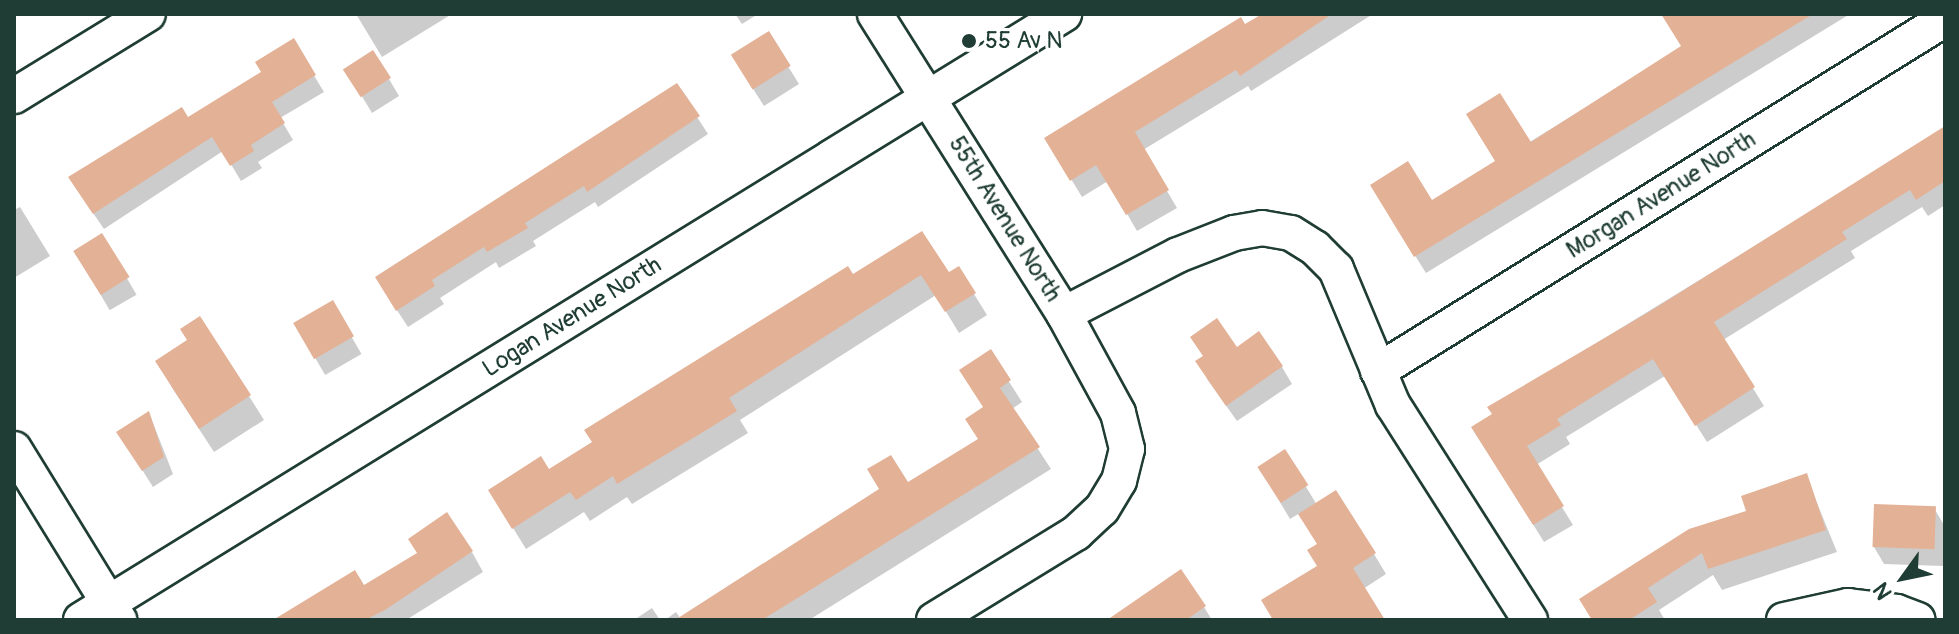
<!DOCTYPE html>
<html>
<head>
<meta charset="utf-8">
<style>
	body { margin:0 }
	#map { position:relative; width:1959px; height:634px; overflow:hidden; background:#fff; font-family:Pangolin,sans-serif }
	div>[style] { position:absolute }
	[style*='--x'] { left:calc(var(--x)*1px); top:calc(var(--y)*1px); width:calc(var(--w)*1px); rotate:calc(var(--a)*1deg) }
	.shadow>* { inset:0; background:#0003; transform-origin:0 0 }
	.building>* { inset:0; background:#e3b196; transform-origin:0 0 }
	.roads { filter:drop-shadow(2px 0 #1f3d34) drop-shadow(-2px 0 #1f3d34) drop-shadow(0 2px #1f3d34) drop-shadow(0 -2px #1f3d34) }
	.minor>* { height:34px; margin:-17px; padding:0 17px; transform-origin:17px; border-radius:17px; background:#fff }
	.dots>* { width:22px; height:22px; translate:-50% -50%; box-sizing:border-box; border:4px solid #fff; border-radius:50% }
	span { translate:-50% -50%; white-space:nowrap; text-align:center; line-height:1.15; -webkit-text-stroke:6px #fff; paint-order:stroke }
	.poi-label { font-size:24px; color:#1f3d34 }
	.left { translate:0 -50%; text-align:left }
	.street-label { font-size:24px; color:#1f3d34 }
	.frame { position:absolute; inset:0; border:16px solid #1f3d34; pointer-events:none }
	.north { position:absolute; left:1863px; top:538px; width:80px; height:80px; -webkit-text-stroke:6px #fff; paint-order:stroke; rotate:237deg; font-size:22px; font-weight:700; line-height:32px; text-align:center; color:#1f3d34 }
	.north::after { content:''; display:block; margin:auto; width:28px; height:36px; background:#1f3d34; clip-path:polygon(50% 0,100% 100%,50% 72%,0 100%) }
</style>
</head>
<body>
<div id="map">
	<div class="shadow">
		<div style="clip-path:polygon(356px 14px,452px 14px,382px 57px)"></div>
		<div style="clip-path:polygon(735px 14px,758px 14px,742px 24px)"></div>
		<div style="clip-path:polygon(1266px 14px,1373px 14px,1251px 91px,1248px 86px,1143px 150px,1177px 208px,1137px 231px,1108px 181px,1082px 197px,1057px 156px)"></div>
		<div style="clip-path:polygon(1663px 14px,1850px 14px,1426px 273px,1382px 203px,1431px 203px,1683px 47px)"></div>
		<div style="clip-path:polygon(768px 34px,799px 84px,764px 106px,743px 73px)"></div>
		<div style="clip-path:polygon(293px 41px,324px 92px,280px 118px,293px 140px,258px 162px,262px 168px,241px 181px,223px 151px,104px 229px,80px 194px,263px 73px)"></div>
		<div style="clip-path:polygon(346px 70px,389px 79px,399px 96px,372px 113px)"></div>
		<div style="clip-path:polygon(677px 86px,708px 134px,598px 207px,595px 202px,533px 241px,536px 246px,499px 268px,496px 262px,440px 298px,444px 304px,408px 327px,387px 295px)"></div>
		<div style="clip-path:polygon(1945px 130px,1945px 205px,1928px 216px,1922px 207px,1851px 251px,1855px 258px,1723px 340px,1764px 406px,1707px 442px,1665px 376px,1566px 437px,1570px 444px,1536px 465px,1573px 525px,1544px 542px,1484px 445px,1494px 415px,1490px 408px)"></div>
		<div style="clip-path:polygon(20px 207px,50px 256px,14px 278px,14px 210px)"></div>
		<div style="clip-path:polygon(922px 233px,948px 275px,974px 294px,987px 315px,959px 333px,936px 295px,740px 420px,748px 433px,632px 504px,627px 497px,590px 521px,584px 512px,526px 549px,503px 512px,549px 472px)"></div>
		<div style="left:102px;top:235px;width:69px;height:31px;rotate:60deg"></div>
		<div style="left:332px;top:303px;width:59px;height:42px;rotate:60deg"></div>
		<div style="clip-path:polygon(200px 318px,264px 420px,214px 452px,171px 386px)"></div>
		<div style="clip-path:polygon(1237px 349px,1282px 367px,1292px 384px,1237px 421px,1207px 379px,1204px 357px)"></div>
		<div style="clip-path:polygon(990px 352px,1022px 402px,1012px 409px,1051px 469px,809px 620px,665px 620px,676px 612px,681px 619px,980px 441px)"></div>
		<div style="clip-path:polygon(149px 413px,173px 474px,153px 487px,129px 449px)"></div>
		<div style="clip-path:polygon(1285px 452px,1317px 505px,1374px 554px,1386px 574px,1363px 589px,1383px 620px,1275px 620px,1319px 567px,1319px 545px,1300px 513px,1290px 519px,1259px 467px)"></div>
		<div style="clip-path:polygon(1806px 476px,1837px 552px,1722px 590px,1713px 575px,1659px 610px,1665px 620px,1593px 620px)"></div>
		<div style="clip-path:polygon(1934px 508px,1944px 525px,1943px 566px,1884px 564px,1874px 547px)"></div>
		<div style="clip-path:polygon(472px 552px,483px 572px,406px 620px,279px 620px)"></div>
		<div style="clip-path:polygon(1204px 607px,1212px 620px,1109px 620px)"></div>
		<div style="clip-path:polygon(652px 608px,660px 620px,634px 620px)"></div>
	</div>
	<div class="building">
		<div style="clip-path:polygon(1262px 14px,1332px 14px,1240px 76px,1236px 70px,1135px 132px,1169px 190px,1126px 215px,1096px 165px,1070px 181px,1044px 138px,1241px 17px,1245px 24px)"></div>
		<div style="clip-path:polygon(1661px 14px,1813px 14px,1414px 257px,1370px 185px,1408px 161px,1432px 200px,1495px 161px,1466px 114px,1500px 93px,1531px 142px,1681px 46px)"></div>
		<div style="left:769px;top:31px;width:41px;height:45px;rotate:58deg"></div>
		<div style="clip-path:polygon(294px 38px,316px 75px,272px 102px,285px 123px,251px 145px,254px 151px,230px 166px,212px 137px,93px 214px,68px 177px,182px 107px,188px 117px,261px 72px,255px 62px)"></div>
		<div style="left:373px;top:50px;width:33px;height:36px;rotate:57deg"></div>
		<div style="clip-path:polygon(677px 83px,700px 116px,587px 192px,584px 186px,525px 223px,528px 228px,487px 252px,484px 247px,432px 280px,435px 286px,396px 311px,375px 277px)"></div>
		<div style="clip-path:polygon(1945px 126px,1945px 181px,1916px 200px,1910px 190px,1842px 232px,1847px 239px,1714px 322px,1755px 387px,1695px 426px,1653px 359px,1557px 419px,1561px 425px,1527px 446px,1564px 506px,1533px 525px,1471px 427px,1492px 414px,1487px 407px,1649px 312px)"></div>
		<div style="clip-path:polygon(922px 231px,949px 272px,959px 266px,976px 293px,945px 312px,921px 275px,729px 398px,737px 411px,708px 429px,617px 484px,613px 476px,576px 500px,570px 492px,512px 529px,488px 490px,541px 456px,549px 469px,592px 442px,584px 430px,848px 266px,853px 274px)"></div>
		<div style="left:102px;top:233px;width:52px;height:34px;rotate:58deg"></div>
		<div style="left:333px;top:300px;width:42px;height:46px;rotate:60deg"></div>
		<div style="clip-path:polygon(200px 316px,251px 395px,199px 429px,155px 361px,187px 340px,180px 329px)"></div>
		<div style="clip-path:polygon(1217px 318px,1237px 347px,1259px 331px,1283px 366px,1226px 406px,1195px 361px,1203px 356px,1190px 337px)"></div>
		<div style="clip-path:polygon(991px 349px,1011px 380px,1000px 388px,1040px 447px,762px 620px,675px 620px,879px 489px,867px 469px,891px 455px,908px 482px,978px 439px,965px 419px,983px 407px,959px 370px)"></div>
		<div style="clip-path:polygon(149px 411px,164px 457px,142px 471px,116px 432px)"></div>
		<div style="left:1285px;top:449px;width:43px;height:33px;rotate:57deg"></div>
		<div style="clip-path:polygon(1807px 473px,1826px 530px,1708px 569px,1702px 553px,1648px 588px,1657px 602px,1629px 620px,1592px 620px,1579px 599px,1689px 529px,1746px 511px,1741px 496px)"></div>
		<div style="clip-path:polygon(1336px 490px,1376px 553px,1353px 568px,1385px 620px,1273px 620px,1261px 600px,1317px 566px,1307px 550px,1317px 544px,1298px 514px)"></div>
		<div style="left:1874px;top:504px;width:62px;height:43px;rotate:2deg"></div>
		<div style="clip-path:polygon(447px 512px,473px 551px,385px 610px,365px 620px,273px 620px,355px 570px,364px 585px,417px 553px,408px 539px)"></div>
		<div style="clip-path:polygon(1181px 569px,1206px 606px,1186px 620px,1107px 620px)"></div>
	</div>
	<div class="roads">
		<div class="minor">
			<div style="--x:875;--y:14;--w:355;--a:57.8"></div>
			<div style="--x:1064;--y:314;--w:128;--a:-27.4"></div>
			<div style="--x:1178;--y:255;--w:60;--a:-21.4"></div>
			<div style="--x:1234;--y:233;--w:28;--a:-10"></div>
			<div style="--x:1262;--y:228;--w:29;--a:10"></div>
			<div style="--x:1291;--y:233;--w:28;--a:32"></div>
			<div style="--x:1315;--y:248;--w:30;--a:45"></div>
			<div style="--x:1336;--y:269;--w:147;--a:67.3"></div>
			<div style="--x:1393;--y:405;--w:255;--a:57.5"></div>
			<div style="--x:14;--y:96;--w:157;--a:-31.5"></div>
			<div style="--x:1378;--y:371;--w:667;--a:-31.83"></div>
			<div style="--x:14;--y:449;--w:201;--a:58.4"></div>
			<div style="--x:81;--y:620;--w:1155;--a:-31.65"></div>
			<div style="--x:934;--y:620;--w:167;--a:-31.5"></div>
			<div style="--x:1076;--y:533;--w:35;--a:-43"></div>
			<div style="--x:1102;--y:509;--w:33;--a:-59"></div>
			<div style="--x:1119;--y:481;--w:33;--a:-76"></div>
			<div style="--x:1127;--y:449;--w:37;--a:-104"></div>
			<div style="--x:1118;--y:413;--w:113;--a:-118.6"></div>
			<div style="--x:1784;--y:620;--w:66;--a:-12.3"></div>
			<div style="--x:1848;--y:606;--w:49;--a:7"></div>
			<div style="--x:1897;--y:612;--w:22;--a:21"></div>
		</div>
	</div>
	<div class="dots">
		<div style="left:969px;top:41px;background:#1f3d34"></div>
	</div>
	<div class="poi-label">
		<span class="left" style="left:985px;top:41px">55 Av N</span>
	</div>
	<div class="street-label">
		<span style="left:1661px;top:195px;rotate:-32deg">Morgan Avenue North</span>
		<span style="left:1005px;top:219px;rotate:58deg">55th Avenue North</span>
		<span style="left:572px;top:317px;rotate:-32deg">Logan Avenue North</span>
	</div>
	<div class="frame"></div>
	<div class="north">N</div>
</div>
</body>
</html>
